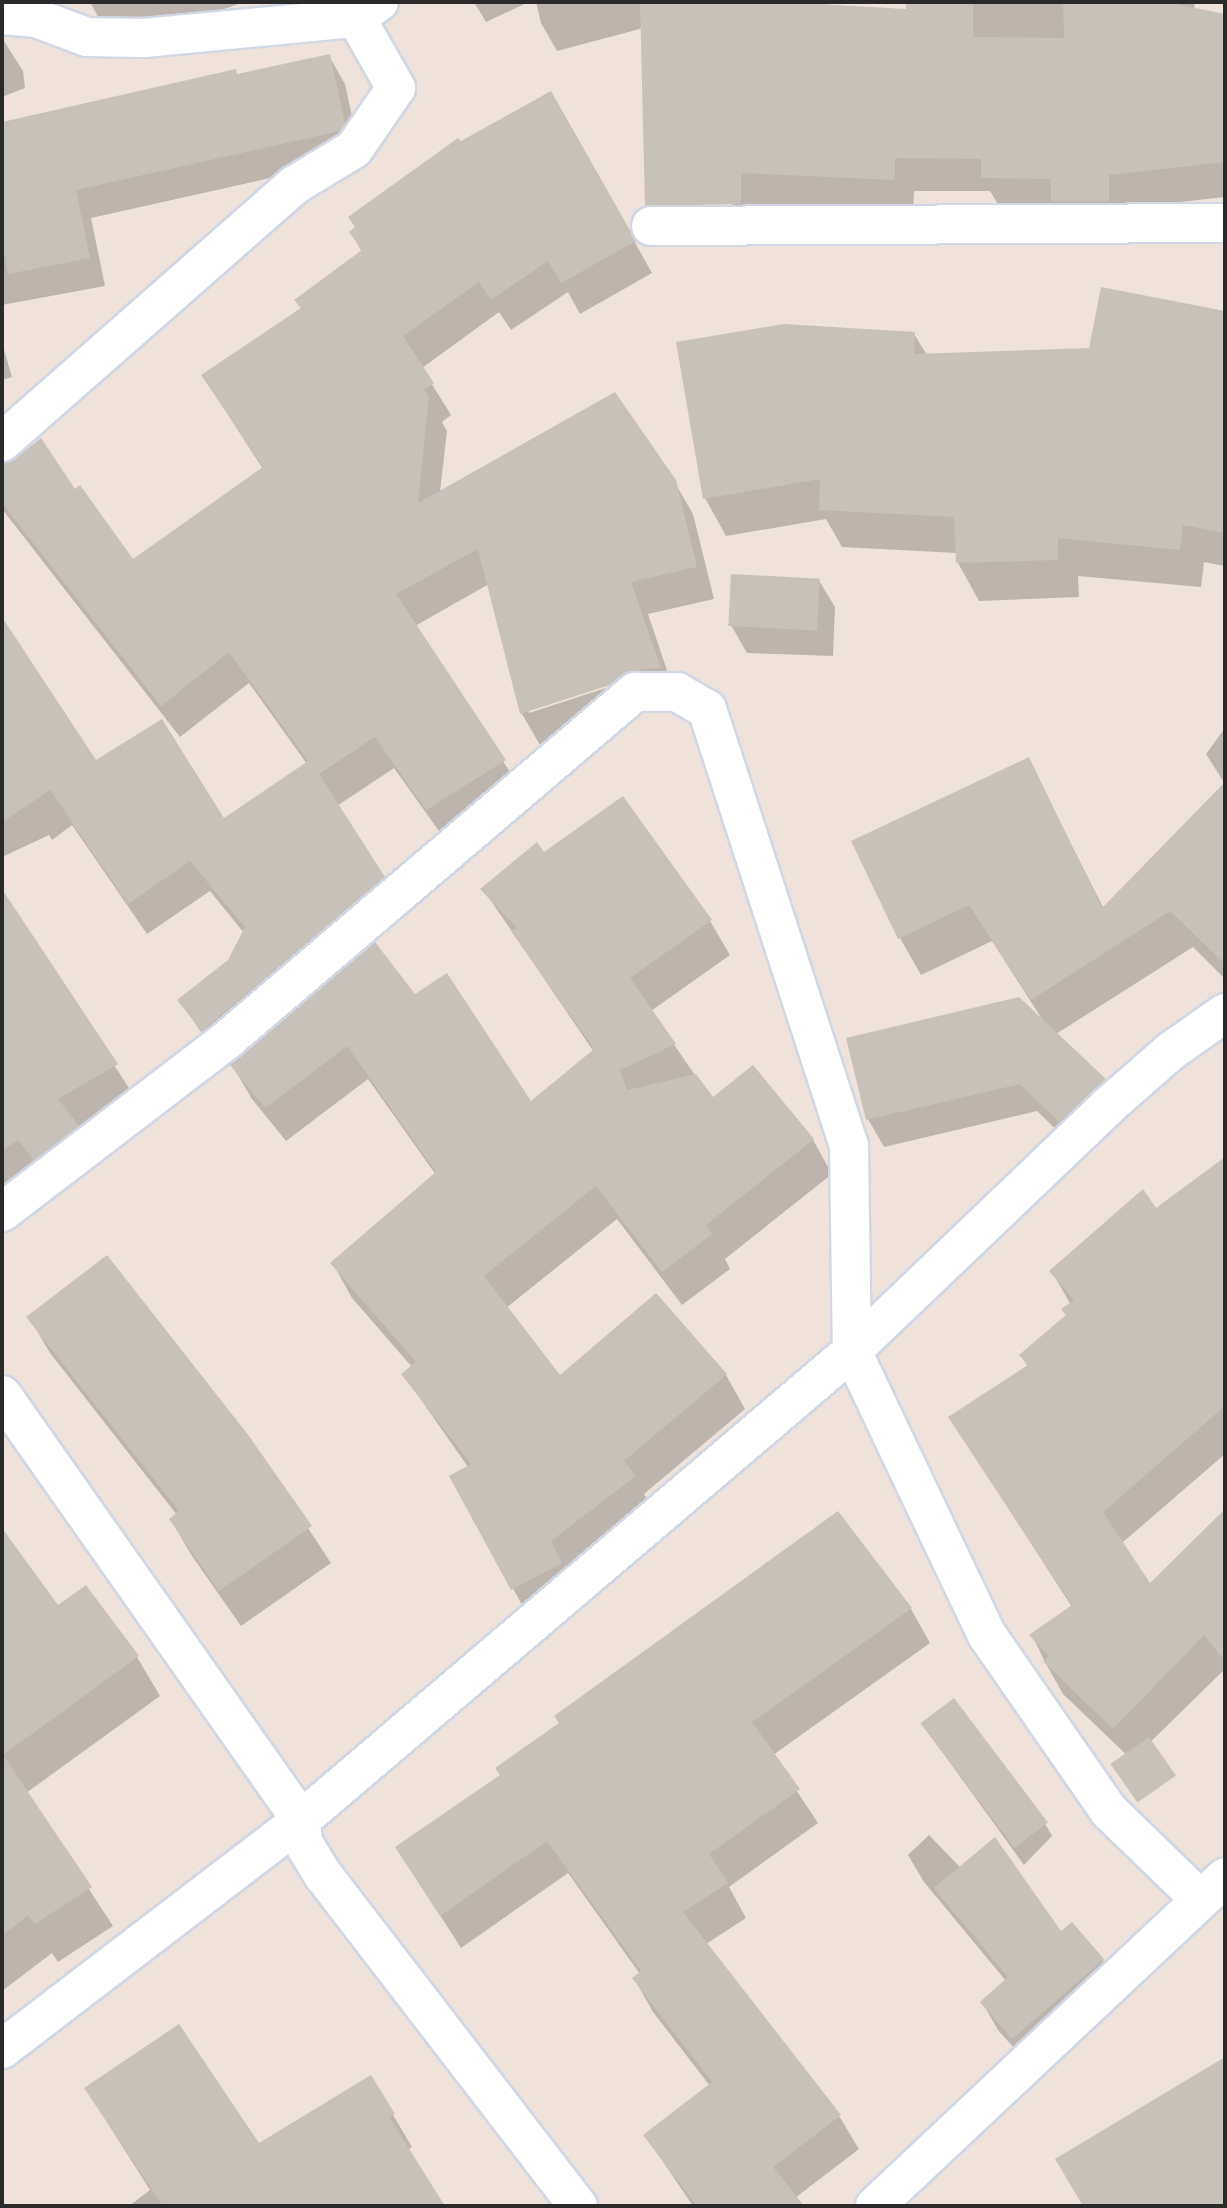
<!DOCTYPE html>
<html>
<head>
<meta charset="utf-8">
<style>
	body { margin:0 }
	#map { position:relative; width:1227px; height:2208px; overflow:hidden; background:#eee2da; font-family:"Asap Condensed",sans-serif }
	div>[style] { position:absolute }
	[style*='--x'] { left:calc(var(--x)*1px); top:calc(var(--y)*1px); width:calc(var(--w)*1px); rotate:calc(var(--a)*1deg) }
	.shadow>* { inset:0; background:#0003 }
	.building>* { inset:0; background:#c8c1b9; transform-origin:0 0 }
	.roads { filter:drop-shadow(2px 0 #d0d7e5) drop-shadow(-2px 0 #d0d7e5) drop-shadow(0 2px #d0d7e5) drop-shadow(0 -2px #d0d7e5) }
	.minor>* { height:38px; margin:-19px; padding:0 19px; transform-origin:19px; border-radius:19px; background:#fff }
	span { translate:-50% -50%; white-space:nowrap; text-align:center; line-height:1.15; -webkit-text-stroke:5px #fff; paint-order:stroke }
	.frame { position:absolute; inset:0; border:4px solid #2a2a2a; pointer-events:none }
</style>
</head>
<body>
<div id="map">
	<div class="shadow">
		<div style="clip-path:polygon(90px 2px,244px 2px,115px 48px)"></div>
		<div style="clip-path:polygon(474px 2px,529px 2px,486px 22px)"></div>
		<div style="clip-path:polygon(536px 2px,644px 2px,651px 26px,557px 51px,541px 23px)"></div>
		<div style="clip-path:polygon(708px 2px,793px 2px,908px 11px,908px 2px,1195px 2px,1194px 9px,1225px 16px,1225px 197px,1127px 208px,1002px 211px,990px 191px,914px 191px,913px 213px,732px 205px,713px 171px)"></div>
		<div style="clip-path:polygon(2px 38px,23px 71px,25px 88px,2px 97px)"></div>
		<div style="clip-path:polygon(329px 56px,345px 84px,360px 153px,355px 159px,91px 218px,105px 286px,2px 305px,2px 124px,235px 71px,238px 76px)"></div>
		<div style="clip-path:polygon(evenodd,551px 93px,652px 273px,580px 314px,568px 292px,511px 330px,499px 312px,422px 368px,451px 415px,442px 422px,447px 431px,440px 492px,674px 481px,693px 514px,714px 599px,648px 614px,677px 700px,653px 702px,628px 717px,540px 745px,522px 714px,489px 584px,415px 626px,523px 792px,446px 841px,394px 768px,337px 806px,402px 909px,222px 1062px,179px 1000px,230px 961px,244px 933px,210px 891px,147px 934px,72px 825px,52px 840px,49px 835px,2px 857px,2px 718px,17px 708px,2px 688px,2px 621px,95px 763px,224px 820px,307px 764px,249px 683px,180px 737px,2px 509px,2px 468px,17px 460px,74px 492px,133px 561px,263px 469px,203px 376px,302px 309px,362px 252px,351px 232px,460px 143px,551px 93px,617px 681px,618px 684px,529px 713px,529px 710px,617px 681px)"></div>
		<div style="clip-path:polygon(1102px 289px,1225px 313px,1225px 383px,1219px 383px,1213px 459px,1225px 462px,1225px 566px,1204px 562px,1201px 587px,1078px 576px,1079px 597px,979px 601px,958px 563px,957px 553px,842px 547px,826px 519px,726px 536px,705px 498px,914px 334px,927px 355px,1090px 349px)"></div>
		<div style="clip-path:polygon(2px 343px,12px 377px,2px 380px)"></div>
		<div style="clip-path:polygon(818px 579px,835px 607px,833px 656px,747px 653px,731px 625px)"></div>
		<div style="clip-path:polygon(1225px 728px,1225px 784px,1206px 754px)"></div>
		<div style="clip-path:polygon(1028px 760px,1104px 909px,1195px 815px,1225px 845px,1225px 979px,1193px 947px,1056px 1034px,1104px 1080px,1120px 1108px,1076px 1149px,1037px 1111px,884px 1147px,868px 1119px,1042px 1019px,992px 941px,921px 975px,900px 938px)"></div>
		<div style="clip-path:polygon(543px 854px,710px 921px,730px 955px,651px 1011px,712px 1100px,813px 1140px,832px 1174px,725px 1259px,730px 1269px,682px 1305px,617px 1219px,506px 1308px,559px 1378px,726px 1375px,745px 1409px,644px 1494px,654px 1511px,532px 1623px,452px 1477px,468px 1467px,403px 1374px,412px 1367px,352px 1298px,333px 1264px,436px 1175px,368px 1079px,286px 1141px,252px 1099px,232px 1065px,415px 997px,530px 1104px,594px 1052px,483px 889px)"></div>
		<div style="clip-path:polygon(2px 892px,138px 1102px,82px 1134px,99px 1164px,56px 1196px,41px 1176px,2px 1202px)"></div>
		<div style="clip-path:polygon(1225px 1159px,1225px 1454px,1122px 1543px,1150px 1586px,1225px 1511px,1225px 1669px,1132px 1760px,1063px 1694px,1045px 1662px,1032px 1635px,1072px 1607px,950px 1418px,1028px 1367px,1021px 1355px,1067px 1316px,1071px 1305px,1052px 1272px,1156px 1211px)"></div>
		<div style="clip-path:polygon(29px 1317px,248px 1437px,331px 1563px,241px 1626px,192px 1556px,171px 1520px,177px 1515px,50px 1353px)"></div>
		<div style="clip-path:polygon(838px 1514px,911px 1609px,930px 1643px,773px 1755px,818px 1823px,729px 1887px,746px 1918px,706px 1944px,839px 2116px,859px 2149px,795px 2198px,800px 2206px,693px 2206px,645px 2135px,710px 2086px,653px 2012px,634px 1978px,640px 1974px,568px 1873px,461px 1948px,397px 1848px,501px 1775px,560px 1724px)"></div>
		<div style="clip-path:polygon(2px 1531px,58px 1608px,137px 1657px,160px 1696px,26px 1793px,113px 1926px,58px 1962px,52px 1953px,2px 1991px)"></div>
		<div style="clip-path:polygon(922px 1724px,1036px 1808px,1052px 1836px,1024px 1865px)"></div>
		<div style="clip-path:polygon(929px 1835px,1015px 1924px,1061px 1934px,1072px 1924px,1103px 1960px,1119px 1988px,1029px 2065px,998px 2030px,982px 2002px,1006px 1981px,924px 1882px,908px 1855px)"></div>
		<div style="clip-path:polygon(1225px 2059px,1225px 2206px,1085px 2206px,1058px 2160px)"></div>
		<div style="clip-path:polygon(86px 2089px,258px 2145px,393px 2115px,412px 2147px,407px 2150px,443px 2206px,129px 2206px,150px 2190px)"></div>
	</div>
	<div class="building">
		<div style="clip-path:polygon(640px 2px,782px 2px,906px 9px,906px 2px,973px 2px,973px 37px,1064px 38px,1063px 2px,1166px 2px,1225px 14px,1225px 162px,1109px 175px,1109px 201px,1051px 201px,1051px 179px,981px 178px,981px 159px,895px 158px,895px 180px,741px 173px,741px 204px,645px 206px)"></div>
		<div style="clip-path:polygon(330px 54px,345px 124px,340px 131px,76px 190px,90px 258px,8px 274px,2px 241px,2px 122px,236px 69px,237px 74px)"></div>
		<div style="clip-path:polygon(551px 91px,636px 241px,561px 283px,548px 261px,491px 300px,479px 282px,403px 336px,434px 383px,424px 390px,429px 397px,418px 503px,615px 392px,676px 480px,697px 567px,631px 582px,661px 668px,634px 670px,610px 685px,520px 714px,478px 549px,396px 594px,506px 760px,426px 810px,375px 737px,319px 774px,385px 877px,202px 1031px,177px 1000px,228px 960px,245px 927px,190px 861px,128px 904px,50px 790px,2px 822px,2px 617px,96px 760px,162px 719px,224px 818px,308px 761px,229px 652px,161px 706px,2px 503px,2px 463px,16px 458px,41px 438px,75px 489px,80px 485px,133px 559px,263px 467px,201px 375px,301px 308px,294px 300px,362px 250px,349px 232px,355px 227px,348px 217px,458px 138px,461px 141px)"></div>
		<div style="clip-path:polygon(1101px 287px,1225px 311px,1225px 533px,1183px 525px,1180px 550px,1058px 538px,1058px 560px,956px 563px,954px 517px,819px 510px,820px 479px,703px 499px,676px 342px,784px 324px,915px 332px,914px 354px,1089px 348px)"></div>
		<div style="left:731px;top:574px;width:89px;height:52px;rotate:3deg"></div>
		<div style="clip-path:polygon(1029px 757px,1102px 908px,1225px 782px,1225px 964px,1170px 911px,1031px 1000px,969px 905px,898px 939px,851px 841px)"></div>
		<div style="clip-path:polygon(623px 796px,712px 920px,630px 978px,676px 1044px,620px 1070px,627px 1090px,696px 1074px,713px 1097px,753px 1065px,814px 1139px,706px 1225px,712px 1234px,662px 1272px,596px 1186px,484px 1276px,560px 1375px,656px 1293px,727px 1374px,624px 1461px,636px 1476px,551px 1541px,562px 1563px,511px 1590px,449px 1476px,471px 1464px,401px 1374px,416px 1362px,330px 1263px,436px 1172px,347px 1046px,265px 1108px,230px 1065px,375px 942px,415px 994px,447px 973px,531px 1101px,594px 1049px,511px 931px,517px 928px,480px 889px,537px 842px,544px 852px)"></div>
		<div style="clip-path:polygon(2px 889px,118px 1064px,58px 1099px,79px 1126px,34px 1160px,18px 1140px,2px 1151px)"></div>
		<div style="clip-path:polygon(1019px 997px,1106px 1079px,1059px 1122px,1020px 1084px,866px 1120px,846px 1038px)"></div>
		<div style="clip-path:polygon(1225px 1157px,1225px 1406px,1103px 1512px,1150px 1583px,1225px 1509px,1225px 1661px,1204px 1635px,1113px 1729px,1043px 1661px,1049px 1656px,1029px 1635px,1072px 1605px,948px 1417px,1028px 1365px,1019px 1355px,1066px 1315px,1061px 1309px,1074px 1300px,1049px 1271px,1143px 1189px,1156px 1208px)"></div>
		<div style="clip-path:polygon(107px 1255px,249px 1436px,312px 1526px,219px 1591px,169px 1519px,179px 1511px,26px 1317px)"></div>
		<div style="clip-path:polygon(838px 1511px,912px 1608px,752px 1722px,800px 1789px,709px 1854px,728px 1883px,683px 1912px,841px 2115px,773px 2167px,804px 2206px,697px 2206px,643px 2135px,712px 2082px,632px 1978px,641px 1971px,547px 1841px,440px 1916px,395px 1847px,500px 1775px,495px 1768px,559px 1723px,554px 1716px)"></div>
		<div style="clip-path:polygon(2px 1528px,58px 1605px,86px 1585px,139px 1656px,3px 1755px,92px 1887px,35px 1924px,28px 1915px,2px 1936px)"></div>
		<div style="left:954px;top:1698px;width:156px;height:42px;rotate:53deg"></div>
		<div style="left:1149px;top:1737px;width:47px;height:47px;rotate:55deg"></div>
		<div style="clip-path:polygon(995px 1837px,1061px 1931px,1072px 1922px,1104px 1959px,1012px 2039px,980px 2002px,1008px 1977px,934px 1888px)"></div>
		<div style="clip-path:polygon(179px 2024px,259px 2143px,371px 2075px,395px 2114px,389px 2117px,445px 2206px,163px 2206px,84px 2088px)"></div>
		<div style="clip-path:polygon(1225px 2057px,1225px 2206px,1083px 2206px,1055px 2159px)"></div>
	</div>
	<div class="roads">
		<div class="minor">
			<div style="--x:2;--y:15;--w:34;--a:5"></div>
			<div style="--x:36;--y:18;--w:54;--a:20.4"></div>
			<div style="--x:87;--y:37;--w:57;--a:1"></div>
			<div style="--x:144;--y:38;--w:213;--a:-5.4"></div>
			<div style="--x:651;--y:226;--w:574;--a:-0.3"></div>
			<div style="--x:2;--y:442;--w:388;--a:-41.3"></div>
			<div style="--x:293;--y:186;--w:71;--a:-31.2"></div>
			<div style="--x:354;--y:149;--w:74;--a:-55.5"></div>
			<div style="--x:396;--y:88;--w:81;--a:-119.7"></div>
			<div style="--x:356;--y:18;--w:28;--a:-35"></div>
			<div style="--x:2;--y:1212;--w:285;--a:-37.4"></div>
			<div style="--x:228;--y:1039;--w:535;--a:-40.45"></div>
			<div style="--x:635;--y:692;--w:42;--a:0"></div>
			<div style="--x:677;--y:692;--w:34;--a:30"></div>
			<div style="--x:707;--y:709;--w:459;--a:72"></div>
			<div style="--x:849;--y:1145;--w:206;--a:89.2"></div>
			<div style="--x:852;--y:1351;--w:314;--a:64.6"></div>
			<div style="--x:987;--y:1635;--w:213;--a:55.3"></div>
			<div style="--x:1108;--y:1810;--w:129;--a:44.1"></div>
			<div style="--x:2;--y:1395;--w:520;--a:54.87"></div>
			<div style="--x:301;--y:1820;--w:22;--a:85"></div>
			<div style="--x:303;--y:1842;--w:39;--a:59"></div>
			<div style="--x:323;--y:1875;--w:418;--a:52.4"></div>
			<div style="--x:2;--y:2049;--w:377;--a:-37.4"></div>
			<div style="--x:301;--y:1820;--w:724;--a:-40.4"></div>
			<div style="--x:852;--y:1351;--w:353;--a:-43.7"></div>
			<div style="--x:1107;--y:1107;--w:85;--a:-41.2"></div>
			<div style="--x:1171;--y:1051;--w:66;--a:-35.1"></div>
			<div style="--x:875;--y:2206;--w:480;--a:-43.2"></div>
		</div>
	</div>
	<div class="frame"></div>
</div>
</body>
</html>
